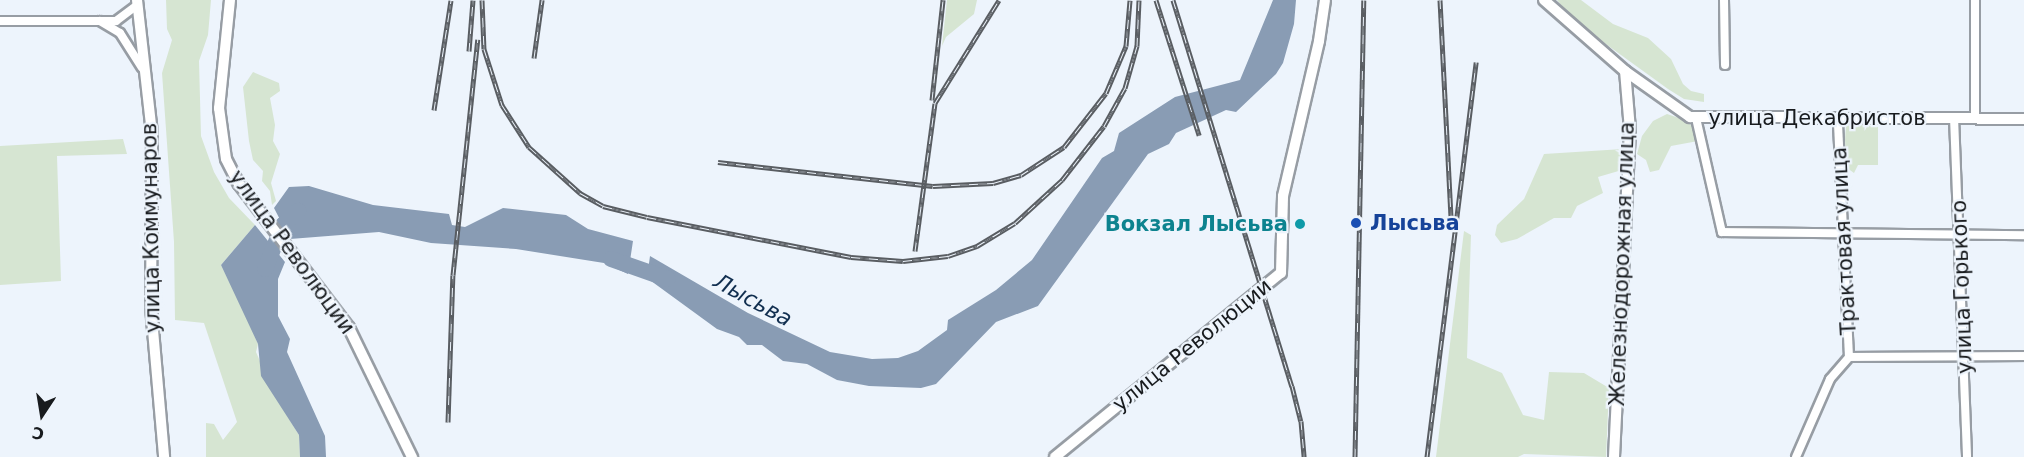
<!DOCTYPE html>
<html>
<head>
<meta charset="utf-8">
<style>
	body { margin:0 }
	#map { position:relative; width:2024px; height:457px; overflow:hidden; background:#edf4fc; font-family:"DejaVu Sans",sans-serif }
	div>[style] { position:absolute }
	[style*='--x'] { left:calc(var(--x)*1px); top:calc(var(--y)*1px); width:calc(var(--w)*1px); rotate:calc(var(--a)*1deg) }
	.green>* { inset:0; background:#d6e5d2 }
	.water>* { inset:0; background:#899cb4 }
	.river>* { height:16px; margin:-8px; padding:0 8px; transform-origin:8px; border-radius:8px; background:#899cb4 }
	.roads { filter:drop-shadow(2px 0 #979da4) drop-shadow(-2px 0 #979da4) drop-shadow(0 2px #979da4) drop-shadow(0 -2px #979da4) }
	.minor>* { height:8px; margin:-4px; padding:0 4px; transform-origin:4px; border-radius:4px; background:#fff }
	.tertiary>* { height:10px; margin:-5px; padding:0 5px; transform-origin:5px; border-radius:5px; background:#fff }
	.secondary>* { height:10px; margin:-5px; padding:0 5px; transform-origin:5px; border-radius:5px; background:#fff }
	.rail>* { height:5px; margin-top:-2.5px; transform-origin:0; background:repeating-linear-gradient(90deg,#edf4fc 0 9px,#595d62 0 18px); box-sizing:border-box; border-block:2px solid #595d62 }
	.dots>* { width:16px; height:16px; translate:-50% -50%; box-sizing:border-box; border:3px solid #edf4fc; border-radius:50% }
	span { translate:-50% -50%; white-space:nowrap; text-align:center; line-height:1.15; -webkit-text-stroke:4.5px #edf4fc; paint-order:stroke }
	.street-label { font-size:21px; color:#181b1e }
	.transit-label { font-size:21px; color:#164399; font-weight:700 }
	.left { translate:0 -50%; text-align:left }
	.culture-label { font-size:21px; color:#0d838f; font-weight:700 }
	.right { translate:-100% -50%; text-align:right }
	.water-label { font-size:22px; color:#102e4f; font-style:italic }
	.north { position:absolute; left:12px; top:385px; width:60px; height:60px; -webkit-text-stroke:4px #edf4fc; paint-order:stroke; rotate:192deg; font-size:16px; font-weight:700; line-height:24px; text-align:center; color:#181b1e }
	.north::after { content:''; display:block; margin:auto; width:21px; height:27px; background:#181b1e; clip-path:polygon(50% 0,100% 100%,50% 72%,0 100%) }
</style>
</head>
<body>
<div id="map">
	<div class="green">
		<div style="clip-path:polygon(166px 0,211px 0,208px 35px,199px 61px,201px 136px,214px 172px,229px 198px,255px 225px,221px 265px,245px 312px,258px 344px,256px 352px,275px 396px,299px 435px,300px 457px,206px 457px,206px 423px,214px 424px,223px 440px,237px 422px,204px 323px,175px 320px,174px 242px,162px 73px,172px 40px,167px 29px)"></div>
		<div style="clip-path:polygon(947px 0,977px 0,974px 14px,946px 37px,942px 46px)"></div>
		<div style="clip-path:polygon(1557px 0,1581px 0,1613px 24px,1648px 38px,1671px 59px,1683px 84px,1691px 91px,1704px 94px,1704px 102px,1684px 99px,1668px 89px,1574px 21px)"></div>
		<div style="clip-path:polygon(253px 72px,279px 83px,280px 91px,270px 98px,275px 125px,273px 141px,280px 154px,271px 183px,276px 201px,272px 205px,270px 191px,262px 181px,263px 171px,253px 160px,249px 141px,243px 87px)"></div>
		<div style="clip-path:polygon(1667px 114px,1685px 120px,1693px 127px,1698px 141px,1671px 146px,1659px 170px,1650px 172px,1646px 160px,1637px 154px,1642px 136px,1653px 121px)"></div>
		<div style="clip-path:polygon(1855px 124px,1878px 127px,1878px 165px,1858px 165px,1854px 173px,1847px 168px,1845px 140px,1846px 126px)"></div>
		<div style="clip-path:polygon(123px 139px,127px 154px,57px 156px,61px 281px,0 285px,0 146px)"></div>
		<div style="clip-path:polygon(1623px 149px,1622px 170px,1598px 177px,1603px 193px,1577px 206px,1571px 218px,1554px 218px,1517px 239px,1501px 243px,1495px 235px,1497px 225px,1524px 199px,1544px 154px)"></div>
		<div style="clip-path:polygon(1464px 231px,1471px 235px,1467px 358px,1502px 373px,1523px 415px,1544px 420px,1549px 372px,1584px 373px,1609px 388px,1606px 457px,1524px 454px,1518px 457px,1436px 457px)"></div>
	</div>
	<div class="water">
		<div style="clip-path:polygon(1273px 0,1296px 0,1294px 24px,1283px 63px,1276px 74px,1236px 112px,1226px 110px,1176px 133px,1169px 144px,1148px 154px,1038px 306px,996px 322px,936px 384px,921px 388px,869px 386px,837px 380px,807px 364px,783px 361px,762px 345px,747px 345px,739px 337px,717px 329px,647px 278px,650px 256px,748px 313px,830px 352px,872px 359px,898px 358px,918px 351px,947px 330px,948px 320px,996px 290px,1032px 260px,1102px 158px,1114px 151px,1119px 133px,1175px 97px,1240px 80px)"></div>
		<div style="clip-path:polygon(309px 186px,373px 205px,449px 214px,452px 225px,465px 227px,503px 208px,566px 215px,588px 229px,633px 241px,628px 274px,604px 263px,516px 249px,431px 243px,379px 232px,290px 239px,274px 208px,289px 187px)"></div>
		<div style="clip-path:polygon(255px 225px,285px 262px,278px 279px,278px 316px,290px 339px,287px 352px,325px 436px,326px 457px,300px 457px,299px 435px,261px 376px,258px 344px,221px 265px)"></div>
	</div>
	<div class="river">
		<div style="--x:611;--y:259;--w:60;--a:19.3"></div>
		<div style="--x:265;--y:269;--w:48;--a:-67.8"></div>
		<div style="--x:283;--y:225;--w:21;--a:-43"></div>
	</div>
	<div class="roads">
		<div class="minor">
			<div style="--x:1724;--y:0;--w:65;--a:89.1"></div>
			<div style="--x:0;--y:21;--w:116;--a:0"></div>
			<div style="--x:116;--y:21;--w:26;--a:-37"></div>
			<div style="--x:100;--y:21;--w:23;--a:31"></div>
			<div style="--x:120;--y:33;--w:41;--a:57.8"></div>
			<div style="--x:1954;--y:117;--w:340;--a:87.8"></div>
			<div style="--x:1696;--y:118;--w:117;--a:77.2"></div>
			<div style="--x:1722;--y:232;--w:302;--a:0.6"></div>
			<div style="--x:1975;--y:119;--w:119;--a:-90"></div>
			<div style="--x:1849;--y:357;--w:175;--a:-0.3"></div>
			<div style="--x:1796;--y:457;--w:85;--a:-66.4"></div>
			<div style="--x:1830;--y:379;--w:29;--a:-49"></div>
			<div style="--x:1849;--y:357;--w:237;--a:-92.7"></div>
		</div>
		<div class="tertiary">
			<div style="--x:230;--y:0;--w:109;--a:95.8"></div>
			<div style="--x:219;--y:108;--w:51;--a:82.2"></div>
			<div style="--x:226;--y:159;--w:28;--a:63"></div>
			<div style="--x:239;--y:184;--w:181;--a:52.6"></div>
			<div style="--x:349;--y:328;--w:144;--a:64"></div>
			<div style="--x:1544;--y:0;--w:108;--a:41.2"></div>
			<div style="--x:1625;--y:71;--w:80;--a:35.3"></div>
			<div style="--x:1690;--y:117;--w:334;--a:0.3"></div>
			<div style="--x:1055;--y:457;--w:291;--a:-39.2"></div>
			<div style="--x:1281;--y:273;--w:77;--a:-88.5"></div>
			<div style="--x:1283;--y:196;--w:159;--a:-76.9"></div>
			<div style="--x:1319;--y:41;--w:41;--a:-81.7"></div>
			<div style="--x:1614;--y:457;--w:327;--a:-87.2"></div>
			<div style="--x:1630;--y:130;--w:59;--a:-94.8"></div>
		</div>
		<div class="secondary">
			<div style="--x:137;--y:0;--w:135;--a:83.6"></div>
			<div style="--x:152;--y:134;--w:173;--a:90.3"></div>
			<div style="--x:151;--y:307;--w:151;--a:85"></div>
		</div>
	</div>
	<div class="rail">
		<div style="--x:482;--y:0;--w:49;--a:87.7"></div>
		<div style="--x:484;--y:49;--w:59;--a:72.2"></div>
		<div style="--x:502;--y:105;--w:50;--a:57.3"></div>
		<div style="--x:529;--y:147;--w:69;--a:42"></div>
		<div style="--x:580;--y:193;--w:26;--a:29"></div>
		<div style="--x:603;--y:206;--w:45;--a:14"></div>
		<div style="--x:647;--y:217;--w:208;--a:11.1"></div>
		<div style="--x:851;--y:257;--w:52;--a:4.4"></div>
		<div style="--x:903;--y:261;--w:45;--a:-6.3"></div>
		<div style="--x:948;--y:256;--w:31;--a:-19"></div>
		<div style="--x:977;--y:246;--w:44;--a:-31.2"></div>
		<div style="--x:1015;--y:223;--w:64;--a:-42.5"></div>
		<div style="--x:1062;--y:180;--w:68;--a:-52.1"></div>
		<div style="--x:1104;--y:126;--w:43;--a:-61.1"></div>
		<div style="--x:1125;--y:88;--w:44;--a:-74.1"></div>
		<div style="--x:1137;--y:46;--w:46;--a:-87.5"></div>
		<div style="--x:1156;--y:0;--w:142;--a:72.3"></div>
		<div style="--x:1173;--y:0;--w:404;--a:72.9"></div>
		<div style="--x:1292;--y:386;--w:36;--a:76"></div>
		<div style="--x:1301;--y:421;--w:36;--a:85"></div>
		<div style="--x:1440;--y:0;--w:219;--a:87.1"></div>
		<div style="--x:469;--y:51;--w:51;--a:-85.5"></div>
		<div style="--x:534;--y:58;--w:59;--a:-82.1"></div>
		<div style="--x:932;--y:100;--w:101;--a:-83.7"></div>
		<div style="--x:434;--y:110;--w:111;--a:-81.2"></div>
		<div style="--x:718;--y:162;--w:216;--a:6.4"></div>
		<div style="--x:933;--y:186;--w:60;--a:-2.9"></div>
		<div style="--x:993;--y:183;--w:29;--a:-16"></div>
		<div style="--x:1021;--y:175;--w:51;--a:-33.1"></div>
		<div style="--x:1064;--y:147;--w:68;--a:-52.1"></div>
		<div style="--x:1106;--y:93;--w:51;--a:-66.9"></div>
		<div style="--x:1126;--y:46;--w:46;--a:-85"></div>
		<div style="--x:915;--y:251;--w:149;--a:-82.3"></div>
		<div style="--x:935;--y:103;--w:121;--a:-58.1"></div>
		<div style="--x:448;--y:422;--w:147;--a:-88.1"></div>
		<div style="--x:453;--y:275;--w:237;--a:-84"></div>
		<div style="--x:1355;--y:457;--w:457;--a:-88.9"></div>
		<div style="--x:1427;--y:457;--w:398;--a:-82.9"></div>
	</div>
	<div class="dots">
		<div style="left:1356px;top:223px;background:#1a4fb4"></div>
		<div style="left:1300px;top:224px;background:#0f9aa8"></div>
	</div>
	<div class="street-label">
		<span style="left:1817px;top:118px">улица Декабристов</span>
		<span style="left:151px;top:228px;rotate:-91deg">улица Коммунаров</span>
		<span style="left:1844px;top:241px;rotate:-93deg">Трактовая улица</span>
		<span style="left:292px;top:252px;rotate:54deg">улица Революции</span>
		<span style="left:1622px;top:264px;rotate:-88deg">Железнодорожная улица</span>
		<span style="left:1962px;top:287px;rotate:-92deg">улица Горького</span>
		<span style="left:1192px;top:345px;rotate:-39deg">улица Революции</span>
	</div>
	<div class="transit-label">
		<span class="left" style="left:1370px;top:223px">Лысьва</span>
	</div>
	<div class="culture-label">
		<span class="right" style="left:1288px;top:224px">Вокзал Лысьва</span>
	</div>
	<div class="water-label">
		<span style="left:753px;top:300px;rotate:29deg">Лысьва</span>
	</div>
	<div class="north">С</div>
</div>
</body>
</html>
